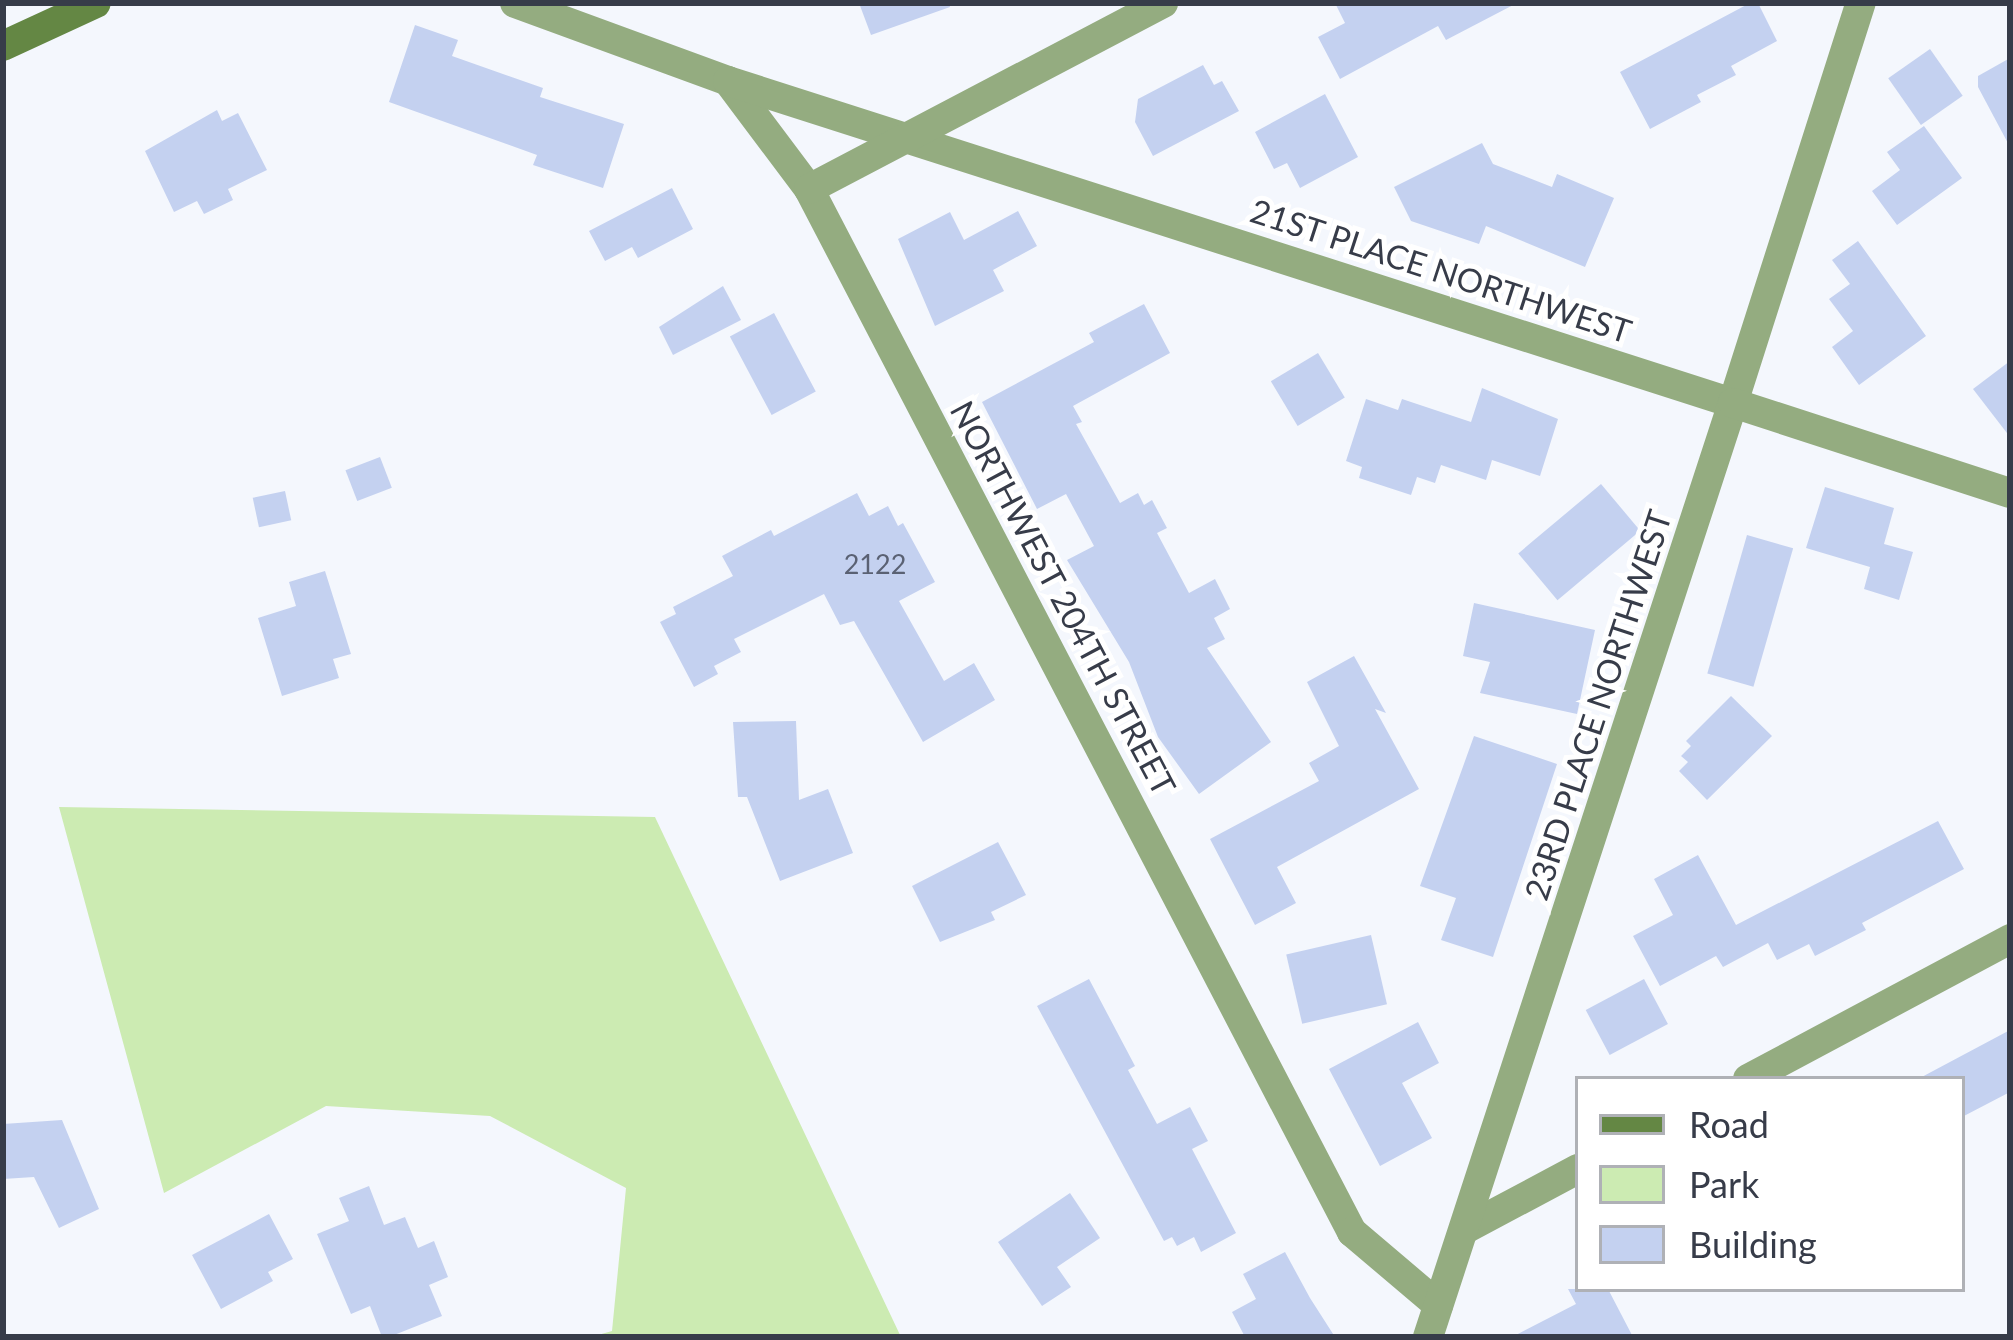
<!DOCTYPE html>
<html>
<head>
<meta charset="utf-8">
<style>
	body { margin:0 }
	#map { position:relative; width:2013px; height:1340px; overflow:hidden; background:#f4f7fd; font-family:Lato,sans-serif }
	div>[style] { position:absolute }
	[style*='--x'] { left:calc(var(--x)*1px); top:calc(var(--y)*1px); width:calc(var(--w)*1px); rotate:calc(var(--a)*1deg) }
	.green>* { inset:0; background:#ccebb2 }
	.building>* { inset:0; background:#c4d1f0; transform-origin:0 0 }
	.street>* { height:30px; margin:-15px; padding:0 15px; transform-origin:15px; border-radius:15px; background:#94ac80 }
	.secondary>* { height:30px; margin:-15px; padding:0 15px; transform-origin:15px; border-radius:15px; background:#648744 }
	span { translate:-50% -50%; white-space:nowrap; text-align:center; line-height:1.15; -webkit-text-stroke:10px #fff; paint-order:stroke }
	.number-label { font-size:27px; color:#5a6173 }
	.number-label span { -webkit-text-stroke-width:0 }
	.street-label { font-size:33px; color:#373c49 }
	.frame { position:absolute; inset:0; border:6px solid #373c49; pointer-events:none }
	.legend { position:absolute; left:1575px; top:1076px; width:390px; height:216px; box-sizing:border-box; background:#fff; border:3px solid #afb1b6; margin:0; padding:15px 21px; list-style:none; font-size:36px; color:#373c49 }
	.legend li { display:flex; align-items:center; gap:24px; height:60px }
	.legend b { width:60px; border:3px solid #afb1b6 }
</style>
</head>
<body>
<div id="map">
	<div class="green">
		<div style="clip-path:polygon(59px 807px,655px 817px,901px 1337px,591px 1337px,612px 1331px,626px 1188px,490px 1116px,326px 1106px,164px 1193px)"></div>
	</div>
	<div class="building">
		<div style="clip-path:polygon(859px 3px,949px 3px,950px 7px,871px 35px)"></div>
		<div style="clip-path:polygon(1335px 3px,1517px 3px,1446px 40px,1438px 26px,1340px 79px,1318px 37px,1345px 23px)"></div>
		<div style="clip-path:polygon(1750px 3px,1758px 3px,1777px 41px,1731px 66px,1736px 75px,1697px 95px,1701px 102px,1650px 129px,1620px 72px)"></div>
		<div style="clip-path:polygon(415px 25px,458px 40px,452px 56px,543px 88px,540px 97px,624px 124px,603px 188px,533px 165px,537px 155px,389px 102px)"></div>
		<div style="left:1930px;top:49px;width:57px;height:51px;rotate:55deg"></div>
		<div style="clip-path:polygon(2010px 58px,2010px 147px,1978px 87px,1978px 76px)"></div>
		<div style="clip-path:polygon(1203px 65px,1214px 85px,1222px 81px,1239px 111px,1153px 156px,1135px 122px,1138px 99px)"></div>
		<div style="clip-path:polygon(1325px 94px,1358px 157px,1300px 188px,1287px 163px,1274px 169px,1255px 132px)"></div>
		<div style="clip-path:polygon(217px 110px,222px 121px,238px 113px,267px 170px,228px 189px,233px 200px,204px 214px,197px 201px,174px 212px,145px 151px)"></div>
		<div style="clip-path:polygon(1924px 126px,1962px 178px,1897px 225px,1872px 191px,1900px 170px,1887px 152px)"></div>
		<div style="clip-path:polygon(1482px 143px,1493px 164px,1552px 187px,1557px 174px,1614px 198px,1585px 267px,1486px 226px,1479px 244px,1411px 221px,1394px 187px)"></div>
		<div style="clip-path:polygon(672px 188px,693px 229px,638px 258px,632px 247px,605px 261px,589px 231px)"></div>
		<div style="clip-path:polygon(1018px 211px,1037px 246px,993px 270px,1004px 291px,935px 326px,898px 239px,950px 212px,964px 240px)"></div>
		<div style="clip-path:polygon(1858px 241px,1926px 336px,1859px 385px,1832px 347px,1853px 331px,1829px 299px,1850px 284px,1832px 260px)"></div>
		<div style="clip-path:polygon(723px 286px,741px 320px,673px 355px,659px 327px)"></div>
		<div style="clip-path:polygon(1144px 304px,1170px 353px,1073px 406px,1082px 422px,1076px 424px,1120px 503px,1138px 493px,1144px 505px,1152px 500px,1167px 528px,1157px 533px,1189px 593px,1215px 579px,1230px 609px,1214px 618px,1225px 639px,1207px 648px,1271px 742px,1199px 794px,1158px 737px,1129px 662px,1067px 560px,1094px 546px,1066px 494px,1037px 509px,982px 402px,1094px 342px,1089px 333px)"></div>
		<div style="left:774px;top:313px;width:89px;height:50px;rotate:62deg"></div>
		<div style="left:1318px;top:353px;width:52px;height:55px;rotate:59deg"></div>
		<div style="clip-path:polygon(2010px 361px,2010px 437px,1973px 389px)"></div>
		<div style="clip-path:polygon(1482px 388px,1558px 419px,1540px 476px,1492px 460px,1486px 480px,1441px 465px,1435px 483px,1417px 477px,1411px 495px,1359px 478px,1362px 467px,1346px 461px,1366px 399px,1398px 410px,1402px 399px,1471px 422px)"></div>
		<div style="left:380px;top:457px;width:33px;height:37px;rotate:69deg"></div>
		<div style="left:1601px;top:484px;width:61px;height:108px;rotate:50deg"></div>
		<div style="clip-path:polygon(1825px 487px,1894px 508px,1884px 544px,1913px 552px,1899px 600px,1864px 589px,1870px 567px,1806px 548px)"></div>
		<div style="left:285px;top:491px;width:30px;height:33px;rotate:78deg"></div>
		<div style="clip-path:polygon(857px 493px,869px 516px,888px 506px,898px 526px,903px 523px,935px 582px,899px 601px,944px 681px,974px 663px,995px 700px,923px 742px,854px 621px,840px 625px,824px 594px,734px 639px,741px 652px,714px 666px,718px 674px,694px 687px,660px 622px,676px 614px,673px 607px,733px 576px,722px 556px,771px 530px,774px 536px)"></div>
		<div style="left:1747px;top:535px;width:48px;height:144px;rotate:16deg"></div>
		<div style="clip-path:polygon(325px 571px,351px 654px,333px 659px,339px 678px,282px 696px,258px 618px,296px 606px,289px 582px)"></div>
		<div style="clip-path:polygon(1474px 603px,1595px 630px,1577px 714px,1480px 693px,1490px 662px,1463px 656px)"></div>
		<div style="clip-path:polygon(1354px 656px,1386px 713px,1375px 709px,1419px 789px,1277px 867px,1296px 903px,1255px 925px,1210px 839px,1319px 781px,1309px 763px,1339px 746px,1307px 682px)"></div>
		<div style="clip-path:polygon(1731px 696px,1772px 736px,1707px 800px,1679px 771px,1688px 762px,1681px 756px,1691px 746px,1686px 741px)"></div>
		<div style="clip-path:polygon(796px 721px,799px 800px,828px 789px,853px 853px,780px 881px,747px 797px,738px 797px,733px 722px)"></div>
		<div style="clip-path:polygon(1474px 736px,1557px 764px,1493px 957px,1441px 940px,1456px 898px,1420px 886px)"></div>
		<div style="clip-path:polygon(1938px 821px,1964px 869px,1862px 923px,1866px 930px,1815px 956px,1809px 944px,1777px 960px,1768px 943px,1723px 967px,1716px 956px,1660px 986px,1633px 936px,1673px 915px,1654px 879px,1698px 855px,1736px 925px)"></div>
		<div style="clip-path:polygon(998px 842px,1026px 895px,991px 912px,995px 920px,940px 942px,912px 886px)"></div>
		<div style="left:1371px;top:935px;width:71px;height:87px;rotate:77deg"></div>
		<div style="clip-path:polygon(1089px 979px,1135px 1066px,1128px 1070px,1157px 1124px,1190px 1107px,1208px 1141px,1192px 1149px,1236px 1233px,1201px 1252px,1194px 1237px,1177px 1246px,1172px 1237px,1164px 1241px,1037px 1006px)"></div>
		<div style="left:1644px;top:979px;width:51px;height:66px;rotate:62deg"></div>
		<div style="clip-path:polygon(1418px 1022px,1439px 1063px,1402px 1083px,1432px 1138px,1380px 1166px,1329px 1069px)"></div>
		<div style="clip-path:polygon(2010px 1030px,2010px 1092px,1962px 1117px,1962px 1079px,1918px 1079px)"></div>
		<div style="clip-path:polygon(62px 1120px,99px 1209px,59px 1228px,34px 1177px,3px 1179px,3px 1124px)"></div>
		<div style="clip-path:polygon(369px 1186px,384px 1225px,405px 1217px,418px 1248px,434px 1241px,448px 1277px,429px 1285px,442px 1316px,389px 1337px,382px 1337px,370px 1306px,351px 1314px,317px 1234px,349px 1221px,339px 1198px)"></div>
		<div style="clip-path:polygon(1070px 1193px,1100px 1238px,1057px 1267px,1071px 1287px,1042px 1306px,998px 1242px)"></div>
		<div style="clip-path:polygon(269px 1214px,293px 1259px,268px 1272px,273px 1281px,221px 1309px,192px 1255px)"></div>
		<div style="clip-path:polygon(1285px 1252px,1310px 1298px,1335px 1337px,1245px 1337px,1232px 1312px,1256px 1299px,1243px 1274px)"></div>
		<div style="clip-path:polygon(1568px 1289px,1608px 1289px,1633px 1337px,1512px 1337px,1576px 1304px)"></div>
	</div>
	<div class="street">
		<div style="--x:515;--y:3;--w:227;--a:20.1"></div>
		<div style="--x:728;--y:81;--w:135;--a:53.1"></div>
		<div style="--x:809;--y:189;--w:1176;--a:62.5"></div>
		<div style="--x:1352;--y:1232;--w:113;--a:40.3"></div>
		<div style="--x:728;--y:81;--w:1055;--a:17.77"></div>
		<div style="--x:1733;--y:403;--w:420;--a:-72.3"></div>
		<div style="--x:809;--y:189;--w:400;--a:-27.7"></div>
		<div style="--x:1748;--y:1079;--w:297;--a:-28.1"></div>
		<div style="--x:1467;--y:1228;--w:126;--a:-28"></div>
		<div style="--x:1428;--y:1337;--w:983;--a:-71.92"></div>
		<div style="--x:1733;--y:403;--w:291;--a:18"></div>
	</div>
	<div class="secondary">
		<div style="--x:3;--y:46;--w:102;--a:-24.8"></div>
	</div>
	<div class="number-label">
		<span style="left:875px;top:564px">2122</span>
	</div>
	<div class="street-label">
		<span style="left:1441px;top:271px;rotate:18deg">21ST PLACE NORTHWEST</span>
		<span style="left:1063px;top:598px;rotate:62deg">NORTHWEST 204TH STREET</span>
		<span style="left:1598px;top:705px;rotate:-72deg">23RD PLACE NORTHWEST</span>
	</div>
	<div class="frame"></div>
	<ul class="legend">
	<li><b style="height:15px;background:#648744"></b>Road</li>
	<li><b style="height:33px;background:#ccebb2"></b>Park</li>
	<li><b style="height:33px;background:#c4d1f0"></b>Building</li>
	</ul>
</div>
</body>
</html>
